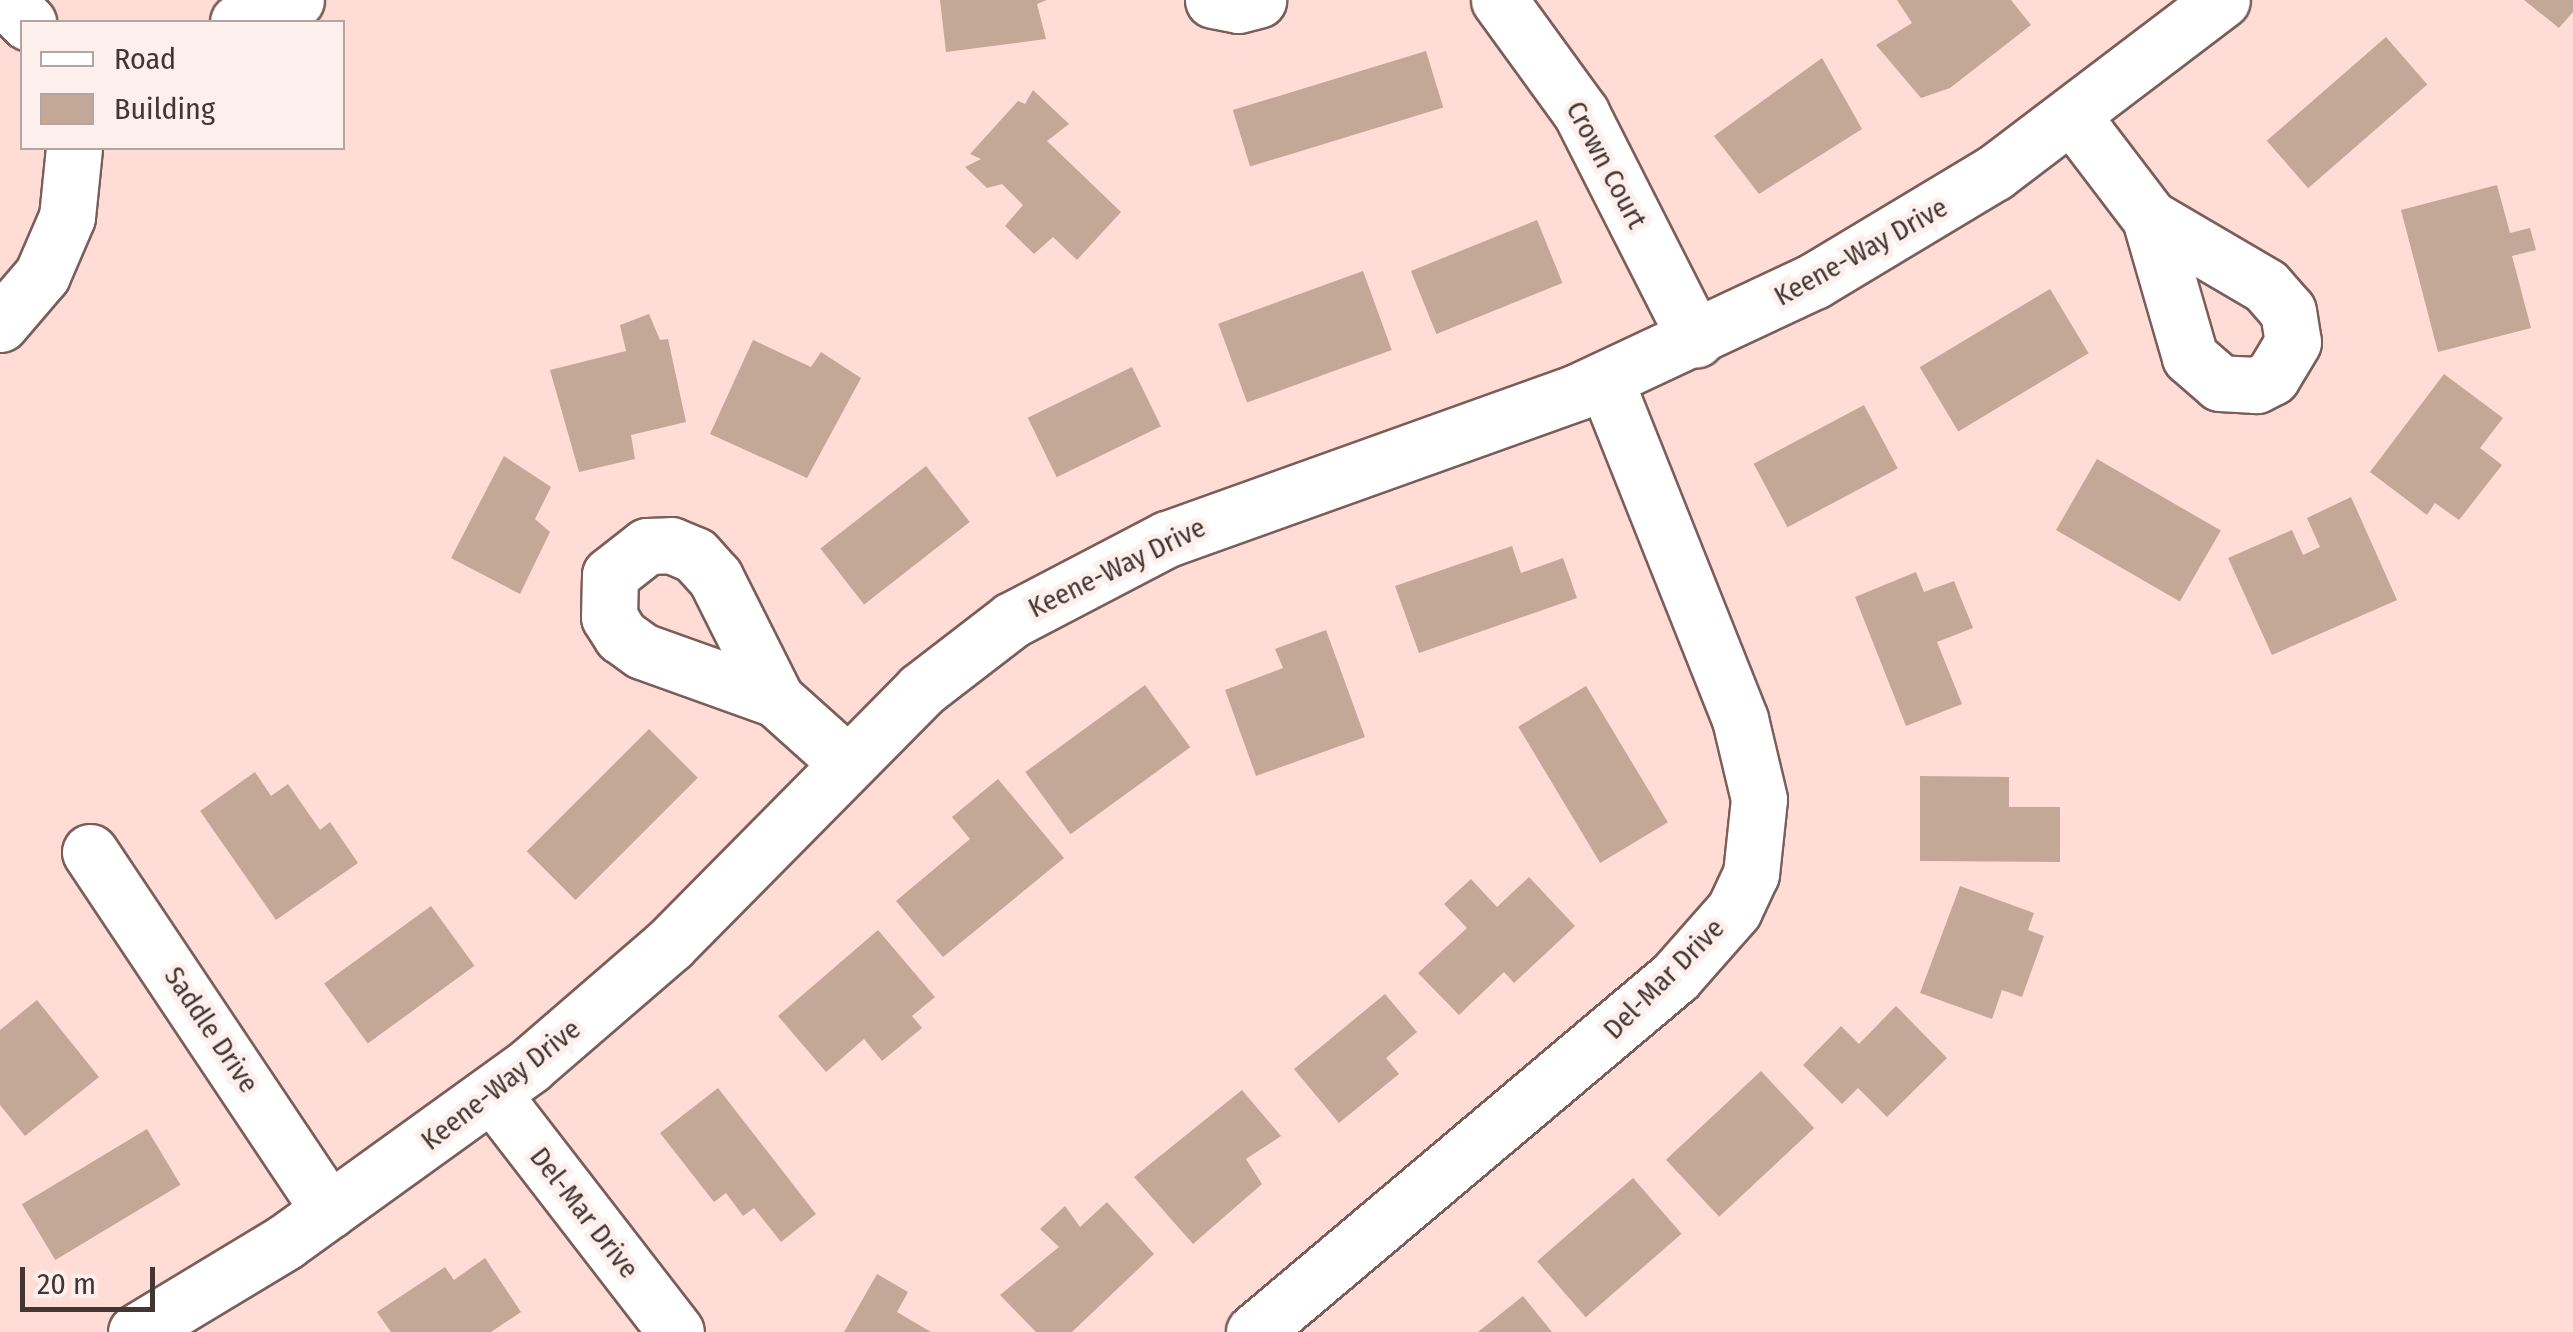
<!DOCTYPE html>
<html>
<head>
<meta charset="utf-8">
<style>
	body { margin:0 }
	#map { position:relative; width:2573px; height:1332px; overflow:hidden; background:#ffdcd6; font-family:"Fira Sans Condensed",sans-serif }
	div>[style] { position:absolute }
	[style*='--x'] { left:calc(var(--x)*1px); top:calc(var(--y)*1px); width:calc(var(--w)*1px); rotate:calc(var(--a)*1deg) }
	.building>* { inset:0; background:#c3a897; transform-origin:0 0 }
	.roads { filter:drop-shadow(2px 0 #7b5e59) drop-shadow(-2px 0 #7b5e59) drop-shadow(0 2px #7b5e59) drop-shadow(0 -2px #7b5e59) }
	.minor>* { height:55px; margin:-27.5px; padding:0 27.5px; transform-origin:27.5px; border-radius:27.5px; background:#fff }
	span { translate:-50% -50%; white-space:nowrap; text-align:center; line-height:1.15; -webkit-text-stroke:10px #fdefec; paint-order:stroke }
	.street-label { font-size:28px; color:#423532 }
	.legend { position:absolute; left:20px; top:20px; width:325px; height:130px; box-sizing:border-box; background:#fdefec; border:2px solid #b2a5a2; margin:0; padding:12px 18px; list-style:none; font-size:30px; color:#423532 }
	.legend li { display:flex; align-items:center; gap:20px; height:50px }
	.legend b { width:50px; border:2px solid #b2a5a2 }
	.scale { position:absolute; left:20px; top:1267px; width:135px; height:45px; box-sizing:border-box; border:5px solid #423532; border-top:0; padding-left:12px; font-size:30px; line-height:35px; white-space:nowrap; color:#423532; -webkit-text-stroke:8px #fdefec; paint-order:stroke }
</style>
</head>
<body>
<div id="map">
	<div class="building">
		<div style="clip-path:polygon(940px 0,1047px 0,1037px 4px,1046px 39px,946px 52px)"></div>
		<div style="clip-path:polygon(2011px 0,2031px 25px,1950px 88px,1921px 98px,1876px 45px,1912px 23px,1897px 0)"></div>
		<div style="clip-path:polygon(2524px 0,2573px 0,2573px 12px,2559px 28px)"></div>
		<div style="left:2386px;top:37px;width:63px;height:158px;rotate:49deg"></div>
		<div style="left:1426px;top:51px;width:59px;height:202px;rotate:73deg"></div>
		<div style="clip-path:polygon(1822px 58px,1862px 129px,1759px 194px,1714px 136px)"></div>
		<div style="clip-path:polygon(1033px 90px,1069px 124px,1047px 141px,1121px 212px,1077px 260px,1053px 237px,1034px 254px,1005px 226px,1023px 205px,1002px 184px,987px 188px,965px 167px,981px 159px,970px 154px,1018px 101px,1025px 104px)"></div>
		<div style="clip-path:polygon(2497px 185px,2510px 233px,2530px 228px,2536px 250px,2512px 256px,2531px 328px,2438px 352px,2401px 210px)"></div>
		<div style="left:1537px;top:220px;width:68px;height:136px;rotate:68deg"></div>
		<div style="left:1363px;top:271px;width:84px;height:154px;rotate:70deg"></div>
		<div style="left:2050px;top:289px;width:75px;height:152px;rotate:59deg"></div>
		<div style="clip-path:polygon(649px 314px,660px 340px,668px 339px,686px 422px,631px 435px,635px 459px,579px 472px,550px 370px,626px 351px,620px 325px)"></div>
		<div style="clip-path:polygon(753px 340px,811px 367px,821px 352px,861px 378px,807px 478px,710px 434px)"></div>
		<div style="left:1132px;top:367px;width:66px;height:116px;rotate:64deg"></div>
		<div style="clip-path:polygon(2444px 374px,2503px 418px,2480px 448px,2502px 465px,2459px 520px,2435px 503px,2427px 515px,2370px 472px)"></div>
		<div style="left:1864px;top:405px;width:72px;height:125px;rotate:62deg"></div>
		<div style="clip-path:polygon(504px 456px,551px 487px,535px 519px,550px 532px,520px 594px,451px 558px)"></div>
		<div style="left:2097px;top:459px;width:143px;height:82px;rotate:30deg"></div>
		<div style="left:926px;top:466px;width:71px;height:134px;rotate:52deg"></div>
		<div style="clip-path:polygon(2351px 497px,2397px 600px,2272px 655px,2228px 558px,2292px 530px,2303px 555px,2320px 547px,2307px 518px)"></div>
		<div style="clip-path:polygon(1512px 546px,1521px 573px,1563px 558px,1577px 598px,1419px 653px,1395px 586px)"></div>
		<div style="clip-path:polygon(1916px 572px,1924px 592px,1954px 581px,1973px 628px,1937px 642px,1962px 704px,1906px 726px,1855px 597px)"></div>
		<div style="clip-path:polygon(1326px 630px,1365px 737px,1256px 776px,1225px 690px,1283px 668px,1275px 649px)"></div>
		<div style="left:1145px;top:685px;width:77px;height:148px;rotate:54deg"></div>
		<div style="left:1586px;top:686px;width:159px;height:79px;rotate:59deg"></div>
		<div style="left:649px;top:729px;width:69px;height:173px;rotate:45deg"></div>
		<div style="clip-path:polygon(255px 772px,271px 796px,288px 784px,320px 830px,330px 822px,358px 863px,276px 920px,200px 811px)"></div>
		<div style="clip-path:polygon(1920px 776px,2009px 777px,2009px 807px,2060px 807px,2060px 862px,1920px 861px)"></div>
		<div style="clip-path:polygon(998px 779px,1064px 858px,943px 957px,896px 901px,970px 839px,952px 817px)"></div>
		<div style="clip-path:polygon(1529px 877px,1575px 926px,1514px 983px,1504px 972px,1459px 1015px,1418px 973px,1467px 928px,1444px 904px,1471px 879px,1497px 907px)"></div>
		<div style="clip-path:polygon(1960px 886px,2034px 913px,2028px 930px,2044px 936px,2022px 997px,2002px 990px,1992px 1019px,1920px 993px)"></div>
		<div style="left:431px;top:906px;width:74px;height:132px;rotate:54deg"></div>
		<div style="clip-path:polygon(878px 930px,935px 997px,912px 1016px,922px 1028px,882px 1061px,864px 1039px,826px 1072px,778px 1016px)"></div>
		<div style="clip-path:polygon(1385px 994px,1417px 1032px,1386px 1058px,1399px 1074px,1339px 1123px,1294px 1069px)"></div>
		<div style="clip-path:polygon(37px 1000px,99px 1077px,25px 1136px,0 1105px,0 1030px)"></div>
		<div style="clip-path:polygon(1896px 1006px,1947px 1058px,1887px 1117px,1858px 1088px,1842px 1104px,1803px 1065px,1841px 1026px,1859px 1044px)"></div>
		<div style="left:1761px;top:1071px;width:78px;height:130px;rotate:47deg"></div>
		<div style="clip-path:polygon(718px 1088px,816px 1214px,781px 1242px,754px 1208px,743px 1216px,726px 1193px,714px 1202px,660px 1133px)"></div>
		<div style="clip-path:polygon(1242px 1090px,1281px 1136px,1246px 1159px,1262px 1184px,1193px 1244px,1134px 1177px)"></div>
		<div style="left:147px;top:1129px;width:65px;height:146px;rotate:59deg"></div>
		<div style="left:1633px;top:1178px;width:74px;height:127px;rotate:49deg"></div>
		<div style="clip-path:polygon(1107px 1202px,1154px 1254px,1072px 1332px,1036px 1332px,1000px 1295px,1059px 1247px,1040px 1229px,1065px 1206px,1080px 1227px)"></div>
		<div style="clip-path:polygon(485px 1258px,521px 1312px,491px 1332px,391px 1332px,377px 1312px,445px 1267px,454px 1280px)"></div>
		<div style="clip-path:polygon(877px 1274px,908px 1292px,897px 1312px,931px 1332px,844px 1332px)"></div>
		<div style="clip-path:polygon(1523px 1296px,1552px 1332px,1478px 1332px)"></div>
	</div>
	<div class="roads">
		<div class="minor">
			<div style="--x:4;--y:0;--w:33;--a:43"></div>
			<div style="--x:1213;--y:0;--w:25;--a:11"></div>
			<div style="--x:1238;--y:5;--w:21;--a:-14"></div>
			<div style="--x:1499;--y:0;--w:140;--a:54"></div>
			<div style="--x:1581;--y:113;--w:254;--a:63.1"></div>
			<div style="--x:238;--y:22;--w:62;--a:-20.8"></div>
			<div style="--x:2073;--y:117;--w:127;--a:52.7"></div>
			<div style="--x:2150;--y:218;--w:134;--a:30.4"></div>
			<div style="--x:2266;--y:286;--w:33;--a:49"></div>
			<div style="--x:2288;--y:311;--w:31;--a:81"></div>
			<div style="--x:2293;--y:342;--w:41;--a:121"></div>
			<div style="--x:2272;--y:377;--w:18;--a:153"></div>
			<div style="--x:2256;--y:385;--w:36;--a:-177"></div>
			<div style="--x:2220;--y:383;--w:40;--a:-139"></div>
			<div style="--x:2190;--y:357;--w:145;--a:-106.1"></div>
			<div style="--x:0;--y:324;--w:65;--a:-49.4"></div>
			<div style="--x:42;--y:275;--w:63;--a:-66.7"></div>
			<div style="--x:67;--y:217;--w:69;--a:-84.2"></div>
			<div style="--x:671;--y:545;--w:26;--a:23"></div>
			<div style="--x:695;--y:555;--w:30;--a:48"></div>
			<div style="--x:715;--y:577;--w:136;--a:63.4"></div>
			<div style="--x:776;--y:699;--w:142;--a:-160.3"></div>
			<div style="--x:642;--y:651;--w:26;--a:-144"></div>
			<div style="--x:621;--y:636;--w:22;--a:-122"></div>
			<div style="--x:609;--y:617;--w:42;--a:-88.6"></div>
			<div style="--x:610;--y:575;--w:47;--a:-38.1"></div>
			<div style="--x:647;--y:546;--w:24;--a:-2"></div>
			<div style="--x:776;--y:699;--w:93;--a:41.9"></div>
			<div style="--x:90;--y:852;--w:431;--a:56.3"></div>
			<div style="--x:493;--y:1095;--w:299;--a:52.3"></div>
			<div style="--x:136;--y:1332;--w:174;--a:-31.1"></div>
			<div style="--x:285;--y:1242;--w:302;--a:-35.8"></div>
			<div style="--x:530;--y:1065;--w:185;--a:-40.8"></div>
			<div style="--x:670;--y:944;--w:357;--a:-45.3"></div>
			<div style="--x:921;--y:690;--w:115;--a:-37.6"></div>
			<div style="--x:1012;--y:620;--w:175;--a:-27.6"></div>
			<div style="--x:1167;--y:539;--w:436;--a:-19.7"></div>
			<div style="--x:1577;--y:392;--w:262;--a:-25.1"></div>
			<div style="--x:1814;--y:281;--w:210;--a:-31"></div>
			<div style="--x:1994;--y:173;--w:286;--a:-37.2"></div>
			<div style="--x:1254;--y:1332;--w:551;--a:-40.14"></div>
			<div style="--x:1675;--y:977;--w:89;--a:-48.6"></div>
			<div style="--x:1734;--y:910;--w:40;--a:-65"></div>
			<div style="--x:1751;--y:874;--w:75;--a:-83.9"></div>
			<div style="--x:1759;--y:799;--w:82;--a:-103.4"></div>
			<div style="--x:1740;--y:719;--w:365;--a:-111.7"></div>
		</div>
	</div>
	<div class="street-label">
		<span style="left:1606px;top:165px;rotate:62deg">Crown Court</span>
		<span style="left:1861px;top:252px;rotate:-29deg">Keene-Way Drive</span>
		<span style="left:1117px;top:568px;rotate:-26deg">Keene-Way Drive</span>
		<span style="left:1664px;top:979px;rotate:-45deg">Del-Mar Drive</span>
		<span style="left:211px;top:1030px;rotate:56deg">Saddle Drive</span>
		<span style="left:501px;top:1085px;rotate:-38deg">Keene-Way Drive</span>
		<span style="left:584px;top:1213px;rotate:52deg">Del-Mar Drive</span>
	</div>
	<ul class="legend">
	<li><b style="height:12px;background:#fff"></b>Road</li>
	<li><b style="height:28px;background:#c3a897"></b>Building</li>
	</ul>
	<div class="scale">20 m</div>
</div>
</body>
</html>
